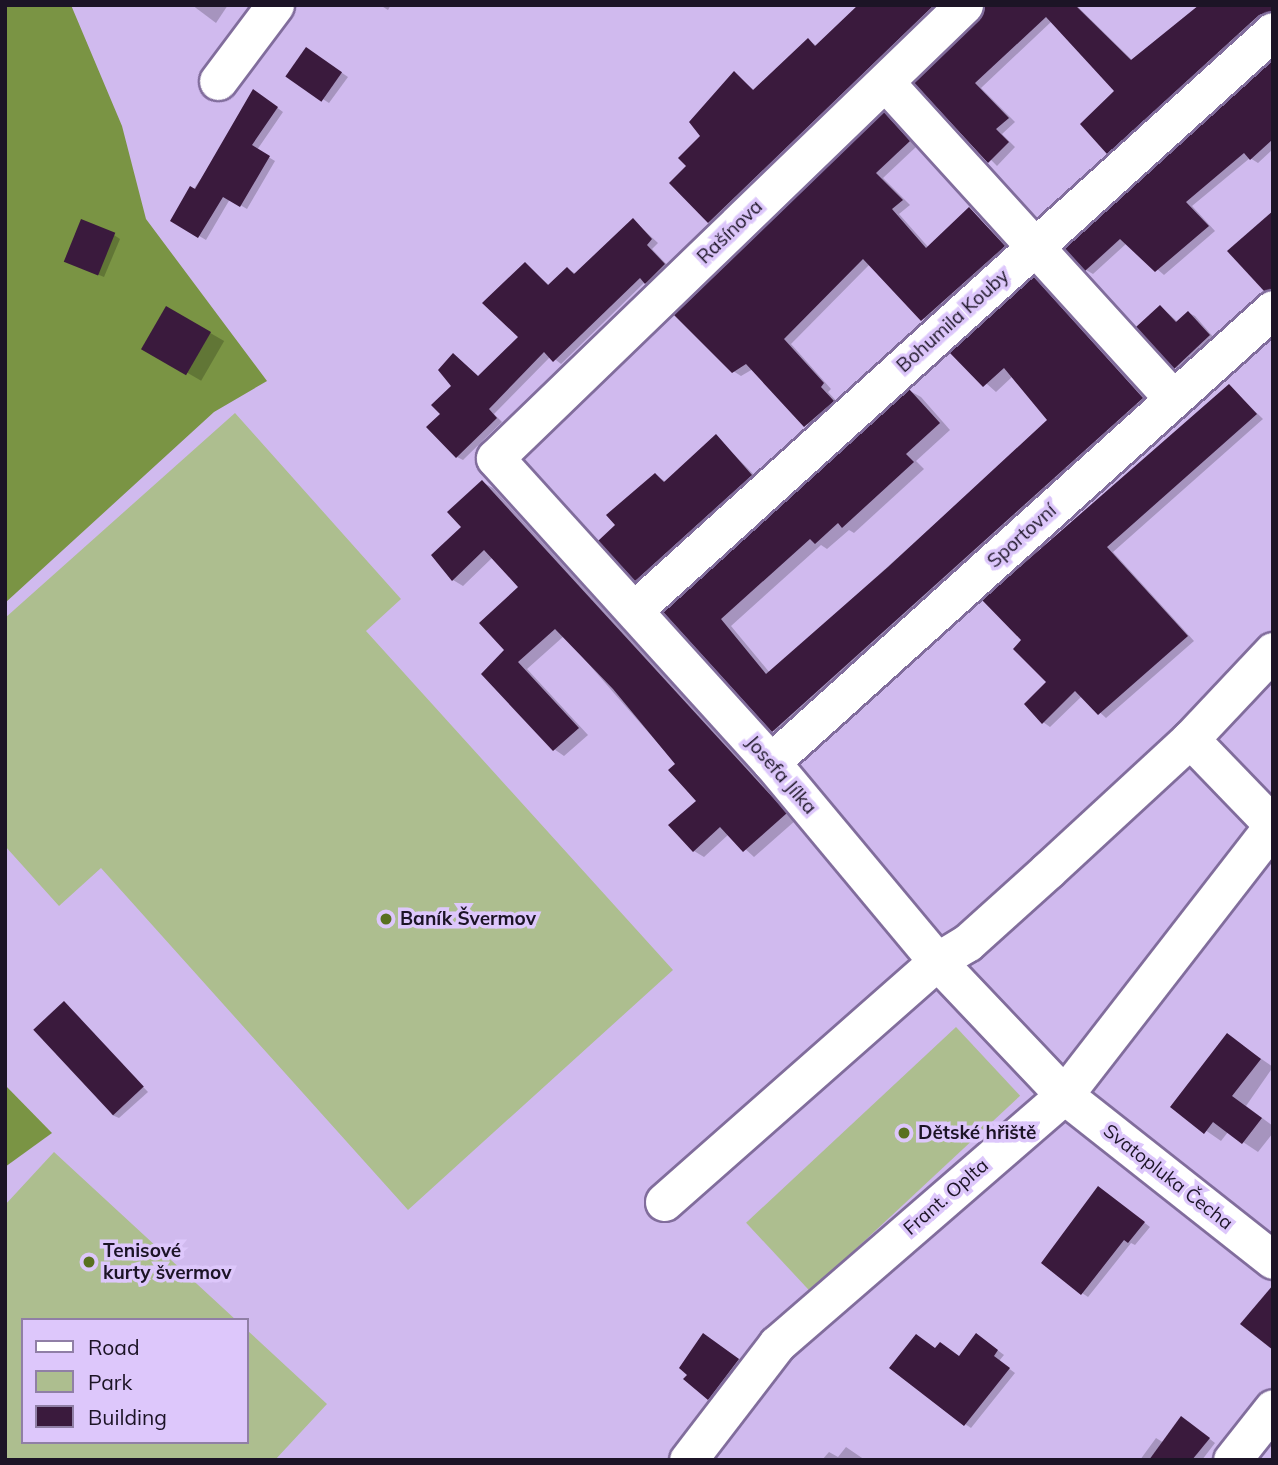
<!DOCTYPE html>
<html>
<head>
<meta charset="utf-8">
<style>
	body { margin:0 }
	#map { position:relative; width:1278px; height:1465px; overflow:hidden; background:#d0baee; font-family:Mulish,sans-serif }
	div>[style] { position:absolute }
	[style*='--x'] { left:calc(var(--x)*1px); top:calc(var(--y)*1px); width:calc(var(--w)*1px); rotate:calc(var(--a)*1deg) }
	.green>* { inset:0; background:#adbe8f; transform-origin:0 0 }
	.forest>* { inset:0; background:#7a9444 }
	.shadow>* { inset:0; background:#0003; transform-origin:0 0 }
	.building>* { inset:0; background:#3a1a3d; transform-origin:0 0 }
	.roads { filter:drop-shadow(2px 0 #816d9c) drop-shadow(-2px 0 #816d9c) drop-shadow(0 2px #816d9c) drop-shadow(0 -2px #816d9c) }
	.minor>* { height:37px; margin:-18.5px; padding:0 18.5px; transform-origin:18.5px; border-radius:18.5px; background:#fff }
	.dots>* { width:19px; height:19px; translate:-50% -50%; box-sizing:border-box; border:4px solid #ddc7fb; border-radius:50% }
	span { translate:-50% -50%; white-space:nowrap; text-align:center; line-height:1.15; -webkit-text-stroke:7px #ddc7fb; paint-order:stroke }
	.street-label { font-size:19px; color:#1c1426 }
	.poi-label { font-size:19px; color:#1c1426; font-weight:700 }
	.left { translate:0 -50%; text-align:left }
	.frame { position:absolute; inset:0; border:7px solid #1c1426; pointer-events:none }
	.legend { position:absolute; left:21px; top:1318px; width:228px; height:126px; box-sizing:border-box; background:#ddc7fb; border:2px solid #907fa6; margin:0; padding:9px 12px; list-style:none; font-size:21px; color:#1c1426 }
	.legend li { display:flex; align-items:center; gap:14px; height:35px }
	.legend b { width:35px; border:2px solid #907fa6 }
</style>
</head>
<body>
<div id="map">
	<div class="green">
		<div style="clip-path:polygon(235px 413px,401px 599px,366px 631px,673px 970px,408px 1210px,101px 868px,59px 906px,5px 846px,5px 618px)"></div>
		<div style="left:956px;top:1027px;width:94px;height:287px;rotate:47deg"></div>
		<div style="clip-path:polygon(54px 1152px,236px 1320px,23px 1320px,23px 1442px,247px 1442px,247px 1330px,327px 1404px,275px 1460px,5px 1460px,5px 1205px)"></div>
	</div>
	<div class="forest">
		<div style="clip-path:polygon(5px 5px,71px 5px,122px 126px,146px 219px,267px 381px,214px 412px,5px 603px)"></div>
		<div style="clip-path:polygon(5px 1085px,52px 1133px,5px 1167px)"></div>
	</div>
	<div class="shadow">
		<div style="clip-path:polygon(192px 5px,228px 5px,216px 23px)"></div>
		<div style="clip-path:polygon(380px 5px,391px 5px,388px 10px)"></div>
		<div style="clip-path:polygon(881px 5px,943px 5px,716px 225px,709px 221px,688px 166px,734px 73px,755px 91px,808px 40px,817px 46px)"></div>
		<div style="clip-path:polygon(993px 5px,1076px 5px,1133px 61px,1273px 5px,1273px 16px,1115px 156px,1108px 152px,1116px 92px,1052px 21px,981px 88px,1015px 122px,1002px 134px,1015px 147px,997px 166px,916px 83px)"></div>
		<div style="clip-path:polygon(313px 53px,348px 77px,329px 103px,287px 76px)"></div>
		<div style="clip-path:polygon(1273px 62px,1273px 149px,1258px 163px,1250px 158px,1192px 206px,1215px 231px,1164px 275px,1127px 243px,1093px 274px,1086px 270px)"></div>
		<div style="clip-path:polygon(260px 95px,283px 112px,257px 150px,275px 161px,247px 209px,230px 199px,206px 240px,172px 220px)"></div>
		<div style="clip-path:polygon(884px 114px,917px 146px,883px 178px,910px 205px,899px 214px,929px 248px,969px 210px,1012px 251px,931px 325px,870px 264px,791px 344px,831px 389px,828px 392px,841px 406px,814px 431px,753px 369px,741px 376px,733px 371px)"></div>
		<div style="clip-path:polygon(633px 220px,658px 243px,652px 249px,671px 269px,653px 286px,645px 282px,561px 364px,551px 356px,494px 414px,502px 422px,463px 460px,457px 457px,442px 414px,454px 386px,454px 355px,479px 377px,521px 337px,525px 264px,550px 286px,568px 269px,576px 274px)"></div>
		<div style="clip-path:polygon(114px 235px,120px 239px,104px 277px,72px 264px)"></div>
		<div style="clip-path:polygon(1034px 279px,1045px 285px,1153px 405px,785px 737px,774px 731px,666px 612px,910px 391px,921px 397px,950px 430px,916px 461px,924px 469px,854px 533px,849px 530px,827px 549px,821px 545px,731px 626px,770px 673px,1050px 420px,1013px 376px,996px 392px,952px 353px)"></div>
		<div style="clip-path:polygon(1161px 307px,1178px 322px,1189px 313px,1195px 316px,1215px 339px,1182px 371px,1175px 368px)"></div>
		<div style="left:167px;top:308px;width:66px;height:46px;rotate:30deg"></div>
		<div style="clip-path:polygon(1229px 386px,1263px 419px,1113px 552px,1194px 641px,1106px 718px,1082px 696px,1050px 727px,1043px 722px,1049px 682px,1015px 649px)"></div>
		<div style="clip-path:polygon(716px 436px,760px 481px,645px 585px,636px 579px,618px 525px,655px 475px,666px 482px)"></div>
		<div style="clip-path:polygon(482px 482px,493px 488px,796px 820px,754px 857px,729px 834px,704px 857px,694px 851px,699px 801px,677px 765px,564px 636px,527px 669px,588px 735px,564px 756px,554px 749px,506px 650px,520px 587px,493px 557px,463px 586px,453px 580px,464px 528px)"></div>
		<div style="clip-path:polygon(65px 1004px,148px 1092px,119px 1118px,112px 1115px)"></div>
		<div style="clip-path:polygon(1228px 1036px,1273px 1067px,1246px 1106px,1273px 1126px,1273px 1133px,1258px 1152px,1228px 1132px,1221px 1141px,1172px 1107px)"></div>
		<div style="clip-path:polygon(1105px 1192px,1150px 1227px,1135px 1245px,1131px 1243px,1088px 1297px,1082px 1293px)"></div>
		<div style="clip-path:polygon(704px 1335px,752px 1368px,723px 1407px,709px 1398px)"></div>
		<div style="clip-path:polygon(983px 1339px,1004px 1355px,999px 1361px,1015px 1373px,971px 1428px,965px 1424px,936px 1350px,960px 1358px)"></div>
		<div style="clip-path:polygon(1188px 1422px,1215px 1443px,1202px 1460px,1140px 1460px,1156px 1438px,1164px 1443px)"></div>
		<div style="clip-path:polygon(846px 1447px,865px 1460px,822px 1460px,829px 1452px,838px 1457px)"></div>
	</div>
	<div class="building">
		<div style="clip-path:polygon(858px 5px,934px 5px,708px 223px,669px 183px,686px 166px,678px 158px,700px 136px,689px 122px,734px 71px,753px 90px,808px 38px,815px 46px)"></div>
		<div style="clip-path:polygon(984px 5px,1075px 5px,1131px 60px,1199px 5px,1273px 5px,1273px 11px,1259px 15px,1107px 154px,1080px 124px,1114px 91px,1046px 17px,975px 83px,1009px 118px,996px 129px,1009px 142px,988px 163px,914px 83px,979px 20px)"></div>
		<div style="left:306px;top:47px;width:44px;height:36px;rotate:35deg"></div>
		<div style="clip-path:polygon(1273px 60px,1273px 139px,1250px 160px,1244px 153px,1186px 202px,1209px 226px,1155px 272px,1120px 239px,1085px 271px,1064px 248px)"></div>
		<div style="clip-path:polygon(253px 89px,278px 107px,252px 145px,270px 156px,240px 207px,223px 197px,198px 238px,170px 221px,190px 186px,195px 189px)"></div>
		<div style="clip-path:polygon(884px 112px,910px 141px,876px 173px,903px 200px,892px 209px,926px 248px,969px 207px,1005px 246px,921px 321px,863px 259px,784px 339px,824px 383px,821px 387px,834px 401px,804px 427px,746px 364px,732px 373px,674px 315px)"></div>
		<div style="clip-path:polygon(1273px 211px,1273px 289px,1264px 291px,1227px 251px)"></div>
		<div style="clip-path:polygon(633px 218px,652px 239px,647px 245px,665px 264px,645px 284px,640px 278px,553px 362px,544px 352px,489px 409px,497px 418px,456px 458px,426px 427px,440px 414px,431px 405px,451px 386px,438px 370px,453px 353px,478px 376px,518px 337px,482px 303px,525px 262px,548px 285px,567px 267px,574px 274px)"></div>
		<div style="left:81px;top:219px;width:37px;height:46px;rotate:22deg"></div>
		<div style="clip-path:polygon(1033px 276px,1143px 398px,772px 732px,663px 612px,909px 389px,940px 423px,906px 454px,914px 462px,842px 528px,838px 523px,815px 544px,810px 539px,721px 619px,766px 674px,888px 567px,1047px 420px,1004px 368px,983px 387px,949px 352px)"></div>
		<div style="clip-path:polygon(1160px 305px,1176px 322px,1188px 311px,1210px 335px,1174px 369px,1136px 327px)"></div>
		<div style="left:166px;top:306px;width:52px;height:50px;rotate:30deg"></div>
		<div style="clip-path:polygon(1229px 384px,1257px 414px,1107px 547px,1188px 636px,1098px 715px,1075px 691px,1042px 724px,1024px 704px,1046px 682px,1013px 649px,1021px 640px,982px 600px)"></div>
		<div style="clip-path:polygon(716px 434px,752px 475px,635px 581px,598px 541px,615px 525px,606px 515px,655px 473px,664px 482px)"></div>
		<div style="clip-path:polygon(482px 480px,787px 813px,743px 852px,720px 827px,693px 852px,668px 825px,696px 801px,668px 770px,675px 764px,613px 689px,555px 629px,518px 662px,579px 728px,553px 751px,481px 674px,504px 650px,479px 623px,518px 587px,484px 550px,452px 581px,431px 555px,461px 527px,447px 512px)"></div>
		<div style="left:64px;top:1001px;width:117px;height:42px;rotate:47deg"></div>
		<div style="clip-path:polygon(1227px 1033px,1261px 1059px,1232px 1096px,1262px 1118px,1242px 1144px,1213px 1122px,1204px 1134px,1170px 1107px)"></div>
		<div style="clip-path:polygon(1098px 1186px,1145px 1222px,1128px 1243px,1124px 1240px,1081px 1295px,1041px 1263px)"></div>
		<div style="clip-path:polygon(1273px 1285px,1273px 1350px,1240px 1324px)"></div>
		<div style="clip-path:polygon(703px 1333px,739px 1359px,708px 1400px,683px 1379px,687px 1375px,679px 1368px)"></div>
		<div style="clip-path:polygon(976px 1333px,998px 1350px,994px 1356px,1010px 1368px,964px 1426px,889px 1368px,916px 1334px,935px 1348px,940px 1342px,959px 1356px)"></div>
		<div style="clip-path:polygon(1181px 1416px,1210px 1438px,1192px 1460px,1149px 1460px)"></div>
	</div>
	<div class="roads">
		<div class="minor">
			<div style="--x:964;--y:5;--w:652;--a:135.99"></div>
			<div style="--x:495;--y:458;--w:411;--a:47.8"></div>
			<div style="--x:771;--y:762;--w:259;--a:50.2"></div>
			<div style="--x:937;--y:961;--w:185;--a:46.5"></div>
			<div style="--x:1064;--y:1095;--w:266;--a:38.3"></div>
			<div style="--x:218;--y:81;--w:95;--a:-53.1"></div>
			<div style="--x:885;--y:82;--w:428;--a:47.7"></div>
			<div style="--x:634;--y:610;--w:862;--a:-42.18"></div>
			<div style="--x:1190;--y:739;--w:120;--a:46"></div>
			<div style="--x:771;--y:762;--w:676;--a:-42.06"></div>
			<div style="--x:664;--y:1202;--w:364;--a:-41.4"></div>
			<div style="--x:937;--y:961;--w:35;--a:-31"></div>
			<div style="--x:967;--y:943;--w:109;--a:-42"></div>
			<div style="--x:1048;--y:870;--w:193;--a:-42.7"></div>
			<div style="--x:1190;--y:739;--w:121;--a:-46.7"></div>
			<div style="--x:688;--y:1460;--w:146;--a:-52.5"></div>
			<div style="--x:777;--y:1344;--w:380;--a:-40.9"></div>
			<div style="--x:1064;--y:1095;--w:341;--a:-52.2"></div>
			<div style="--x:1232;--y:1460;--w:66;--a:-51.7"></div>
		</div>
	</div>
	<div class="dots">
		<div style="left:386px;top:919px;background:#597021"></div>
		<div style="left:904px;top:1133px;background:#597021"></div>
		<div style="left:89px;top:1262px;background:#597021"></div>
	</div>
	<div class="street-label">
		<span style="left:730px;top:232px;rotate:-44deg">Rašínova</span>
		<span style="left:953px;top:321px;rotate:-42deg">Bohumila Kouby</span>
		<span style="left:1022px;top:536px;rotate:-42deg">Sportovní</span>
		<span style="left:781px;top:775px;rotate:49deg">Josefa Jílka</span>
		<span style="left:1168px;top:1177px;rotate:38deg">Svatopluka Čecha</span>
		<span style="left:946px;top:1197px;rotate:-41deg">Frant. Oplta</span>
	</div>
	<div class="poi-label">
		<span class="left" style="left:400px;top:919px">Baník Švermov</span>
		<span class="left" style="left:918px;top:1133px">Dětské hřiště</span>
		<span class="left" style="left:103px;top:1262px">Tenisové<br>kurty švermov</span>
	</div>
	<div class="frame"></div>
	<ul class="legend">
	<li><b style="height:9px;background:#fff"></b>Road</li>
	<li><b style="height:19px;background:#adbe8f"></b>Park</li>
	<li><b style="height:19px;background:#3a1a3d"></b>Building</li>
	</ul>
</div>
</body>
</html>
